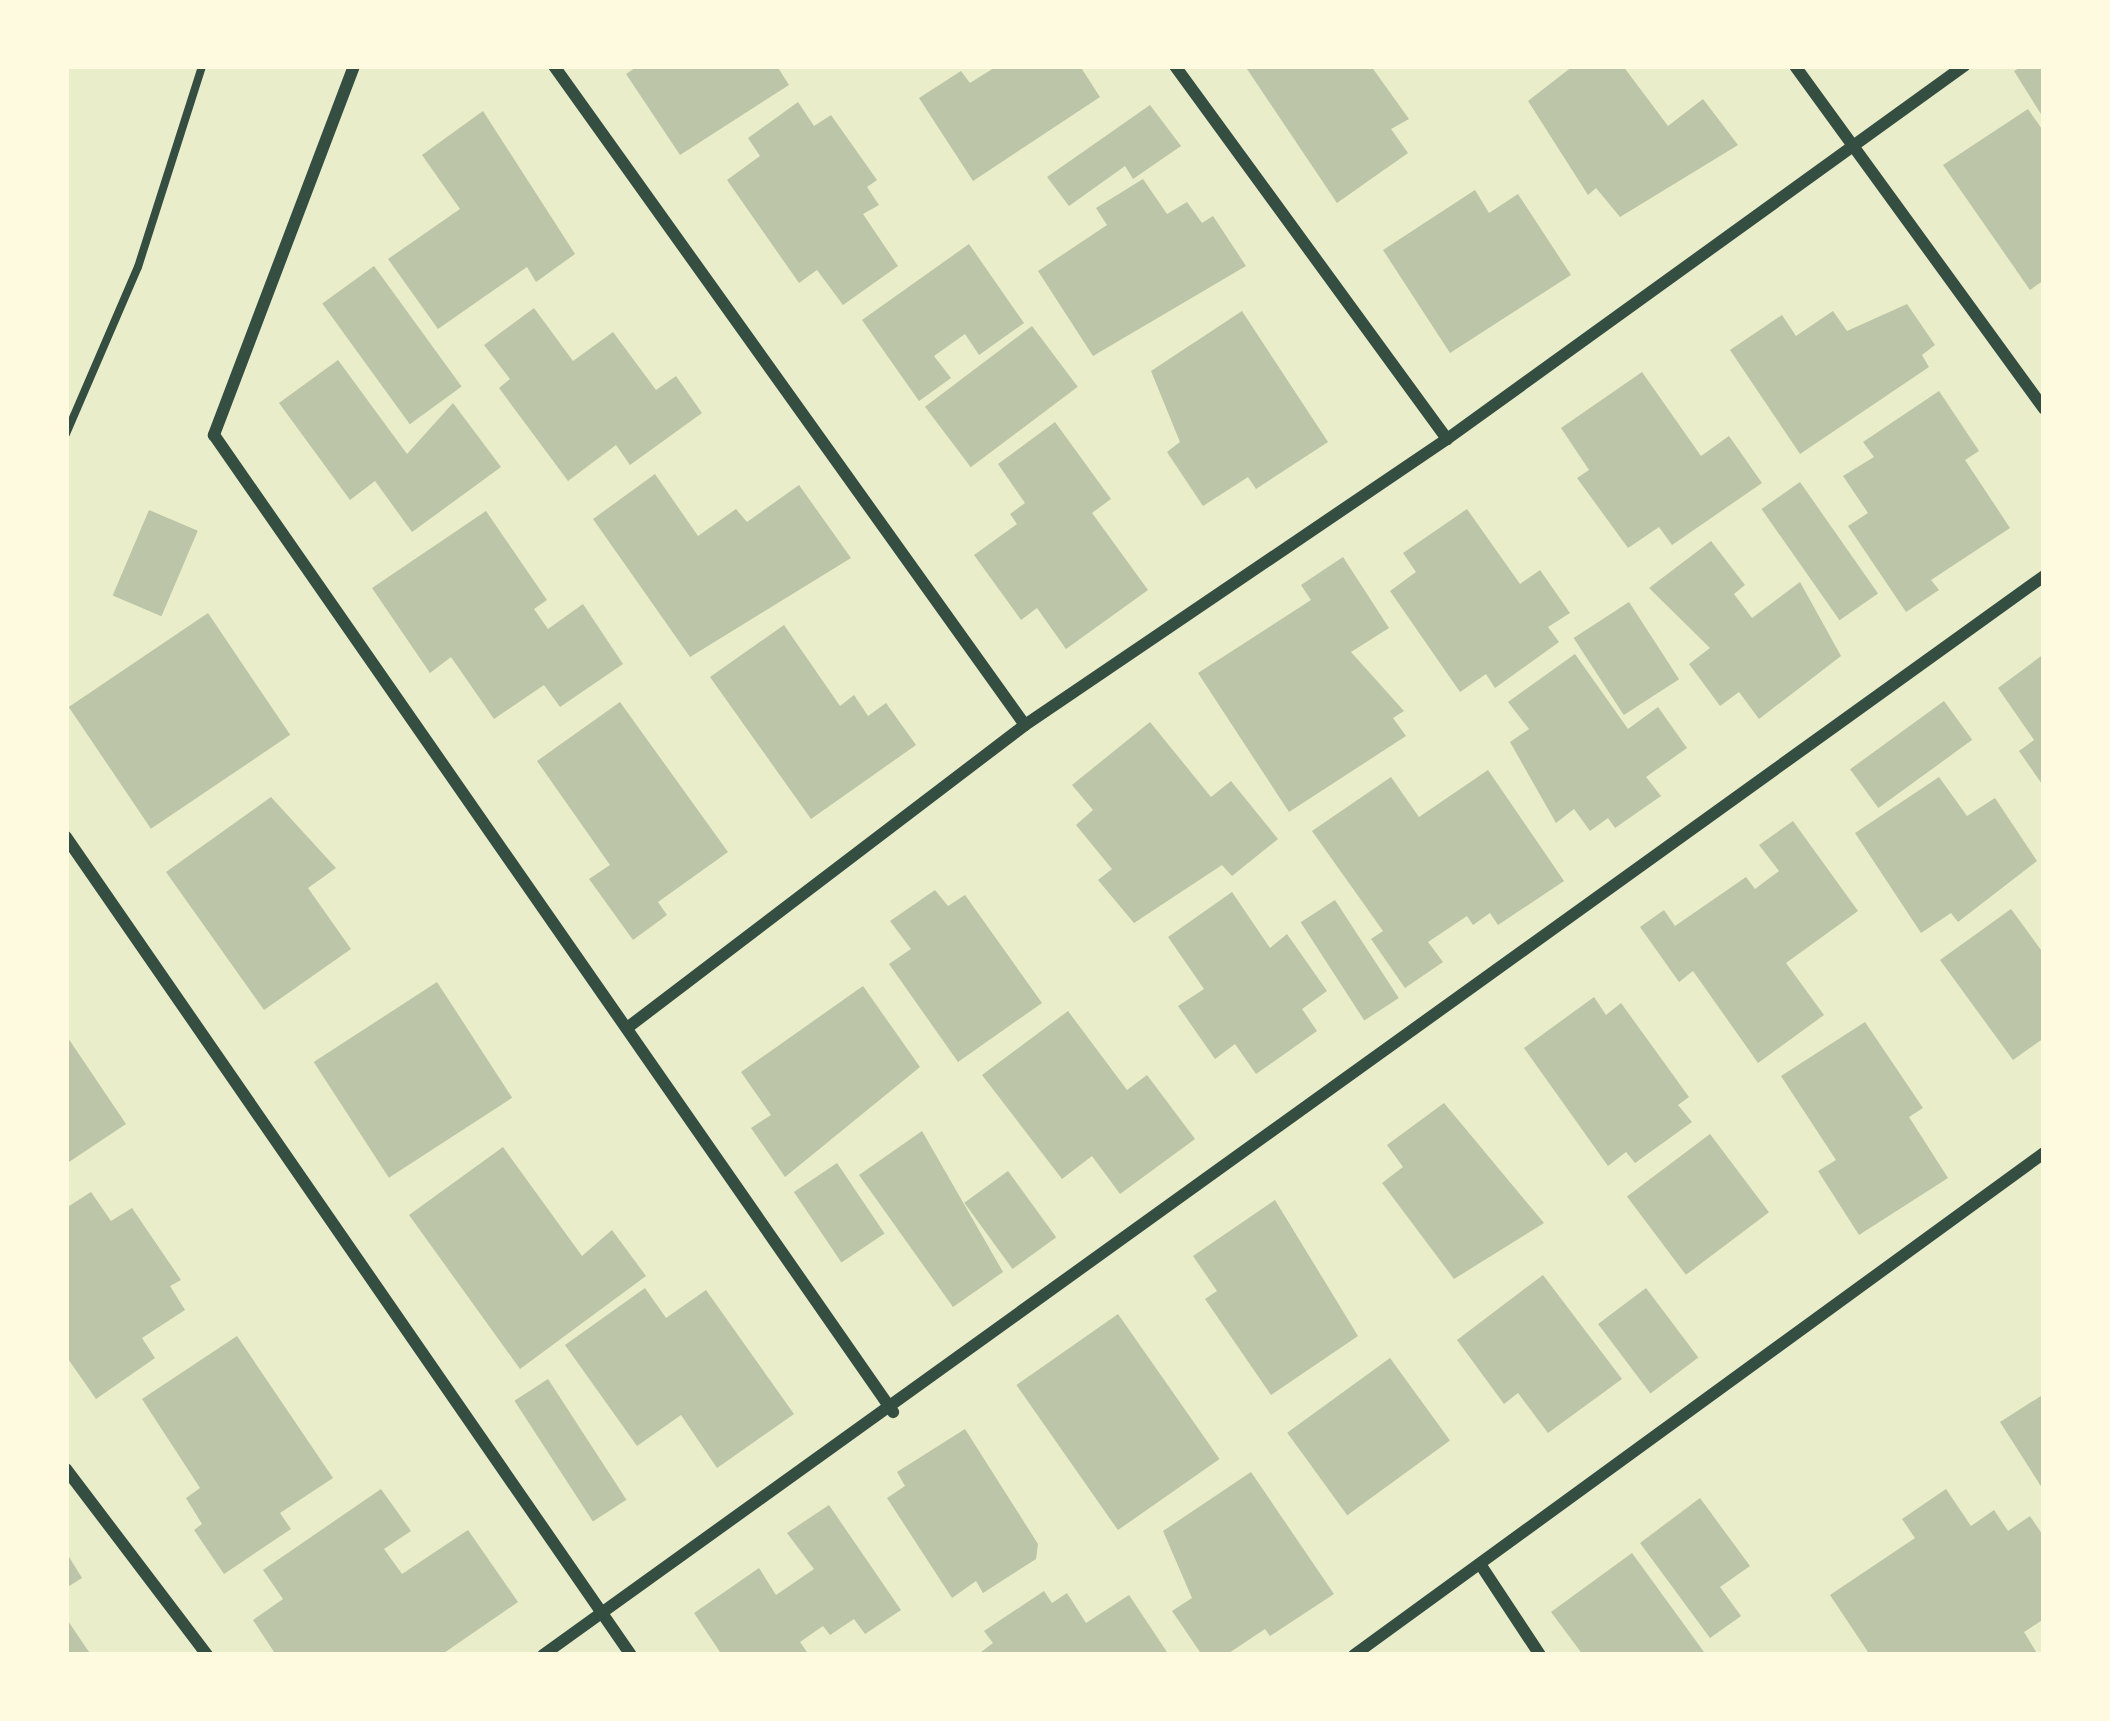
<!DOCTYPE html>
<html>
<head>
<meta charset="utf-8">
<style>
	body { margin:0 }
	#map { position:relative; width:2110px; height:1721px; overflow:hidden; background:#e9edc9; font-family:"PT Serif",serif }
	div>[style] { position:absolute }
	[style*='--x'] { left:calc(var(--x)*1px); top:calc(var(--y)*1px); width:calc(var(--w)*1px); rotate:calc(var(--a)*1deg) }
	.building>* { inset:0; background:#bcc5a7; transform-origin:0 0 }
	.path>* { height:8px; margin:-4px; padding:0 4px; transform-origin:4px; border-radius:4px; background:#344e41 }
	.minor>* { height:12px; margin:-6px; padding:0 6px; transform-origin:6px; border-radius:6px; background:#344e41 }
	span { translate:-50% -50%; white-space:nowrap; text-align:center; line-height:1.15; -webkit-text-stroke:9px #fefae0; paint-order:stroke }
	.frame { position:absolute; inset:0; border:69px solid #fefae0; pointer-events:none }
</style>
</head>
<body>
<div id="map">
	<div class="building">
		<div style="clip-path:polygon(638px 66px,777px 66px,789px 85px,680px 155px,626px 74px)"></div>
		<div style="clip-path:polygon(997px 66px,1080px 66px,1100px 97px,973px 181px,919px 98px,961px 71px,970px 83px)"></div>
		<div style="clip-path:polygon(1245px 66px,1371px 66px,1409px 119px,1391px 129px,1408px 153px,1337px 203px)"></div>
		<div style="clip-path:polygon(1573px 66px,1623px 66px,1668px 126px,1703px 99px,1738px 145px,1620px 217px,1596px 188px,1588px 195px,1528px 101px)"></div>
		<div style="clip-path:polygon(2023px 66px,2044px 66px,2044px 119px,2014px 71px)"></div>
		<div style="clip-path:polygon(798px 102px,814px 126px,831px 115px,877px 180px,867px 187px,879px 205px,863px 214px,898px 266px,843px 305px,817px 270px,799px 283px,727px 180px,760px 156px,748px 138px)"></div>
		<div style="clip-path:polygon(1150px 105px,1181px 146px,1133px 179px,1125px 166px,1069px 206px,1047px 177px)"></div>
		<div style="clip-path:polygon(2028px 109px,2044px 132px,2044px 280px,2030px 290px,1943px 165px)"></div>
		<div style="clip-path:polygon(483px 111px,575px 254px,536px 282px,527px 267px,438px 329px,388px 259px,460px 209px,422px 155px)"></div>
		<div style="clip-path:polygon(1143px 179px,1167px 214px,1187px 202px,1202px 223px,1213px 216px,1246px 266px,1093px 356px,1038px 271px,1107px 225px,1096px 208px)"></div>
		<div style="clip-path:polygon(1475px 190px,1489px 213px,1518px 194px,1571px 275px,1450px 353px,1383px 250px)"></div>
		<div style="clip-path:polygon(969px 244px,1024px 323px,979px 355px,965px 334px,934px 356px,951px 378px,919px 401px,862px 320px)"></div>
		<div style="left:374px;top:266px;width:149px;height:64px;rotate:54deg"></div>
		<div style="clip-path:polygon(1907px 304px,1935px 345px,1922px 355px,1929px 367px,1800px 454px,1730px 350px,1782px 315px,1796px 336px,1833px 311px,1847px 331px)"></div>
		<div style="clip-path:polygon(534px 308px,573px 361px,613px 332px,656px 390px,676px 376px,702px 413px,630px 465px,616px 445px,568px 481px,499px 388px,510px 379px,484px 345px)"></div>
		<div style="clip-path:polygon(1242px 311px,1328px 442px,1256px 489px,1248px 477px,1203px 506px,1167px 452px,1180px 442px,1151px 371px)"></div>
		<div style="left:1032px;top:326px;width:76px;height:134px;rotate:53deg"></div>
		<div style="clip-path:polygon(338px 360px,407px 454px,453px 403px,501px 467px,412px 532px,375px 481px,350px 500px,279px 403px)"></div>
		<div style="clip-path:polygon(1642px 372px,1701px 456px,1729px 436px,1762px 483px,1672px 545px,1659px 527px,1628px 548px,1577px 478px,1589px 470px,1561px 428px)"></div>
		<div style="clip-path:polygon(1939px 391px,1979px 451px,1965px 460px,2010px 528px,1931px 580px,1939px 590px,1906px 612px,1848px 526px,1868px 513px,1843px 476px,1874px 457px,1863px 442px)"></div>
		<div style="clip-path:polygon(1055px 422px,1111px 499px,1092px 513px,1148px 590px,1066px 649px,1037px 608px,1021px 620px,974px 555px,1017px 524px,1010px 514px,1025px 503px,998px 464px)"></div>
		<div style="clip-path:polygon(655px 474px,698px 536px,736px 509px,747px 522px,799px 485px,851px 558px,690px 657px,593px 519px)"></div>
		<div style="left:1800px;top:482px;width:136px;height:47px;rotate:55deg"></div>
		<div style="clip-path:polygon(1467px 509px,1520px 584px,1540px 570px,1570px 613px,1548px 627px,1559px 642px,1495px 688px,1486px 674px,1460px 692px,1390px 591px,1416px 572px,1403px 553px)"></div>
		<div style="left:149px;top:510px;width:53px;height:93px;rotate:23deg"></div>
		<div style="clip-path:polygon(486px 511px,547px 600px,534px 609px,548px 629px,583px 604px,623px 664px,560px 707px,544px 685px,494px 719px,451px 657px,430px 673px,372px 588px)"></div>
		<div style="clip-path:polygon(1711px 541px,1745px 585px,1734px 594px,1752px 618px,1800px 582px,1841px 656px,1759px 719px,1739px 692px,1720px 706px,1689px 664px,1710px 648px,1649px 588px)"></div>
		<div style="clip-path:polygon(1343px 557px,1389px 628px,1351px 652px,1404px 711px,1393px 718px,1406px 736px,1289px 812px,1198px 673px,1311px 600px,1301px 585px)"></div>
		<div style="left:1629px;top:602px;width:92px;height:66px;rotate:57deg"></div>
		<div style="left:208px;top:613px;width:147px;height:168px;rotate:56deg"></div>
		<div style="clip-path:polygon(784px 625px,840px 706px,854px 695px,868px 716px,886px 703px,916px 745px,811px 819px,710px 677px)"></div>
		<div style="clip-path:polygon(1575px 654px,1628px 729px,1658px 707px,1687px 748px,1646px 777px,1661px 796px,1615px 828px,1608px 818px,1590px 831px,1574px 809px,1556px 823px,1510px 742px,1529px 729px,1508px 702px)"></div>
		<div style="clip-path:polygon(2044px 654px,2044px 787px,2019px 751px,2034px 740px,1998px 688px)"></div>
		<div style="left:1944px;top:701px;width:48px;height:116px;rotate:54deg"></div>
		<div style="clip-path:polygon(620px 702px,728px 852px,658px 902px,667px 915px,633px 940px,589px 879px,610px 865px,537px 761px)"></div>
		<div style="clip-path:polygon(1150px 722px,1211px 797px,1231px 781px,1278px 839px,1232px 876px,1222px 865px,1134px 923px,1098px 880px,1112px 869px,1076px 825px,1093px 810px,1072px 785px)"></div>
		<div style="clip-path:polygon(1488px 770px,1564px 881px,1498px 925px,1490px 913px,1473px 925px,1467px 916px,1428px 942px,1443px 962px,1405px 988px,1371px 939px,1383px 931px,1312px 831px,1391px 777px,1419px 817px)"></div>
		<div style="clip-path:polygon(1939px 777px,1967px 816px,1995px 798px,2037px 861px,1958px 922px,1951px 913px,1921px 933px,1855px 833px)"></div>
		<div style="clip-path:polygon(271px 797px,336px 868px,308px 888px,351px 949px,264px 1010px,166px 872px)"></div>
		<div style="clip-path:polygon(1793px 821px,1858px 911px,1786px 963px,1824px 1015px,1758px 1063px,1693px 971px,1679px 982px,1640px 927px,1664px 910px,1675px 926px,1746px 877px,1755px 889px,1779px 871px,1759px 845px)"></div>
		<div style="clip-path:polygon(935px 890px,948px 906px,965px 895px,1042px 1003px,958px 1062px,889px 964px,911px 949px,890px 921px)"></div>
		<div style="clip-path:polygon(1232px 892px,1270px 948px,1287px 934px,1327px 991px,1302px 1009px,1317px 1031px,1256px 1074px,1235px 1044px,1215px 1059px,1178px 1006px,1204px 989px,1168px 937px)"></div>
		<div style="left:1335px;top:900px;width:117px;height:41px;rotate:57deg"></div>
		<div style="clip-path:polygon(2011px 909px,2044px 954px,2044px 1038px,2013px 1060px,1940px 960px)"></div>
		<div style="left:437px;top:982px;width:138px;height:147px;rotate:57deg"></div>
		<div style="clip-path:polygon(863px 986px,920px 1067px,785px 1177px,751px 1128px,771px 1115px,741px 1072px)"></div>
		<div style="clip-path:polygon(1594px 997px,1606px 1015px,1621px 1003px,1689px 1097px,1678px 1105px,1692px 1122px,1635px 1163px,1626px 1152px,1608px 1166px,1524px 1048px)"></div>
		<div style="clip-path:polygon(1068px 1011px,1127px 1090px,1147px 1075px,1195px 1139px,1120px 1194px,1092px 1156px,1062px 1179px,982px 1075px)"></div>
		<div style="clip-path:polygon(1865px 1022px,1923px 1108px,1909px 1117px,1948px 1178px,1859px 1235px,1818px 1171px,1836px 1160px,1781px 1076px)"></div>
		<div style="clip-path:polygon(66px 1035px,126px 1124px,66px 1164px)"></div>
		<div style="clip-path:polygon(1444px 1103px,1544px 1223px,1454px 1279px,1382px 1183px,1403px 1167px,1387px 1145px)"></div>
		<div style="clip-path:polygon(922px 1131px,1003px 1272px,953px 1307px,859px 1175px)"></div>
		<div style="left:1710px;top:1134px;width:98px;height:104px;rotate:53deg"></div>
		<div style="clip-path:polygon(503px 1147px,582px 1256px,612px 1230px,646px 1276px,520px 1369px,409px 1215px)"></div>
		<div style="left:837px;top:1163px;width:85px;height:52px;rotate:56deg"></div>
		<div style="left:1008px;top:1171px;width:82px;height:54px;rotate:54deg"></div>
		<div style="clip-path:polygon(91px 1192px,111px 1221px,132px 1208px,181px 1280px,170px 1286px,185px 1310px,142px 1338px,155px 1358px,96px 1399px,66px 1356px,66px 1208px)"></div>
		<div style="clip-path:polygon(1275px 1200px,1358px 1336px,1271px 1395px,1205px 1299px,1217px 1291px,1193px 1256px)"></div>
		<div style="clip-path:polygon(1543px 1275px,1622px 1379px,1548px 1433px,1518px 1393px,1504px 1404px,1457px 1340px)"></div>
		<div style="clip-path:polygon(645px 1288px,666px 1318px,706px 1290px,794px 1414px,717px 1468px,681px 1415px,637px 1446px,565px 1345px)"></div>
		<div style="left:1646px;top:1288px;width:87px;height:60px;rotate:53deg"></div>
		<div style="left:1118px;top:1314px;width:177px;height:124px;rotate:55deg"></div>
		<div style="clip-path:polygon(237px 1336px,333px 1478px,280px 1513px,291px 1529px,224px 1574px,194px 1530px,202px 1524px,186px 1498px,200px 1488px,142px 1399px)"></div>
		<div style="left:1390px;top:1358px;width:102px;height:127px;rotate:54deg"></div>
		<div style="left:548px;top:1379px;width:144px;height:40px;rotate:57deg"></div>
		<div style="clip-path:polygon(2044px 1394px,2044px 1491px,2000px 1422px)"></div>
		<div style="clip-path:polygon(965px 1429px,1038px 1544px,1036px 1559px,983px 1593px,976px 1581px,952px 1598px,887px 1498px,905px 1486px,897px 1472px)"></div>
		<div style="clip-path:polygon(1251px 1472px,1334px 1594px,1270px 1636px,1265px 1629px,1226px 1655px,1202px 1655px,1172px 1611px,1192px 1598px,1163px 1531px)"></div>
		<div style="clip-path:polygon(381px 1489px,411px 1531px,384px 1549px,402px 1574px,468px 1530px,518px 1602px,441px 1655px,276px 1655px,253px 1620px,283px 1599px,263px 1570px)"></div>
		<div style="clip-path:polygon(1946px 1489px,1971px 1526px,1994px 1510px,2008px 1531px,2030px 1516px,2044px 1537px,2044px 1619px,2024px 1632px,2038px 1655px,1870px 1655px,1830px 1595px,1915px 1538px,1902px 1519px)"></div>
		<div style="clip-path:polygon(1700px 1498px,1750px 1566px,1720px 1587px,1741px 1616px,1710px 1638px,1640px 1543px)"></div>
		<div style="clip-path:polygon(829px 1505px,901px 1610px,865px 1634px,854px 1619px,830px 1635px,823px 1626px,800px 1642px,809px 1655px,722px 1655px,694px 1613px,759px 1568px,776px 1595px,814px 1569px,787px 1533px)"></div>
		<div style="clip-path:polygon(66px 1552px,82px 1578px,66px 1588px)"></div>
		<div style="clip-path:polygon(1632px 1553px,1704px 1652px,1700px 1655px,1583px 1655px,1551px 1612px)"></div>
		<div style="clip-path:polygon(1044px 1591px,1052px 1603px,1067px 1593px,1086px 1623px,1129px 1595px,1169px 1655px,977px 1655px,993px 1643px,984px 1631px)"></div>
		<div style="clip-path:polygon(66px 1618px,91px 1655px,66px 1655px)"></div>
	</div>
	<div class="path">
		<div style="--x:66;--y:434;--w:182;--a:-66.7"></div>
		<div style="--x:138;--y:267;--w:211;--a:-72.3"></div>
	</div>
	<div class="minor">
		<div style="--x:354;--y:66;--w:395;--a:110.8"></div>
		<div style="--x:214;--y:435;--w:1190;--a:55.2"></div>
		<div style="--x:554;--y:66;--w:810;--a:54.45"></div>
		<div style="--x:1175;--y:66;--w:462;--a:53.9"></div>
		<div style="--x:1795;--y:66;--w:424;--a:54"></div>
		<div style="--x:66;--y:837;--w:994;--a:55.37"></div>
		<div style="--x:627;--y:1028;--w:500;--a:-37.28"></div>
		<div style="--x:1025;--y:725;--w:510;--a:-34.13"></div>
		<div style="--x:1447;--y:439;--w:638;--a:-35.81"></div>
		<div style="--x:66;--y:1469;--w:233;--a:52.8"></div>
		<div style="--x:1482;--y:1567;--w:105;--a:56.6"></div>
		<div style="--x:543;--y:1655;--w:1849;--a:-35.71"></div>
		<div style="--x:1354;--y:1655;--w:853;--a:-36.04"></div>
	</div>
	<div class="frame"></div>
</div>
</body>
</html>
